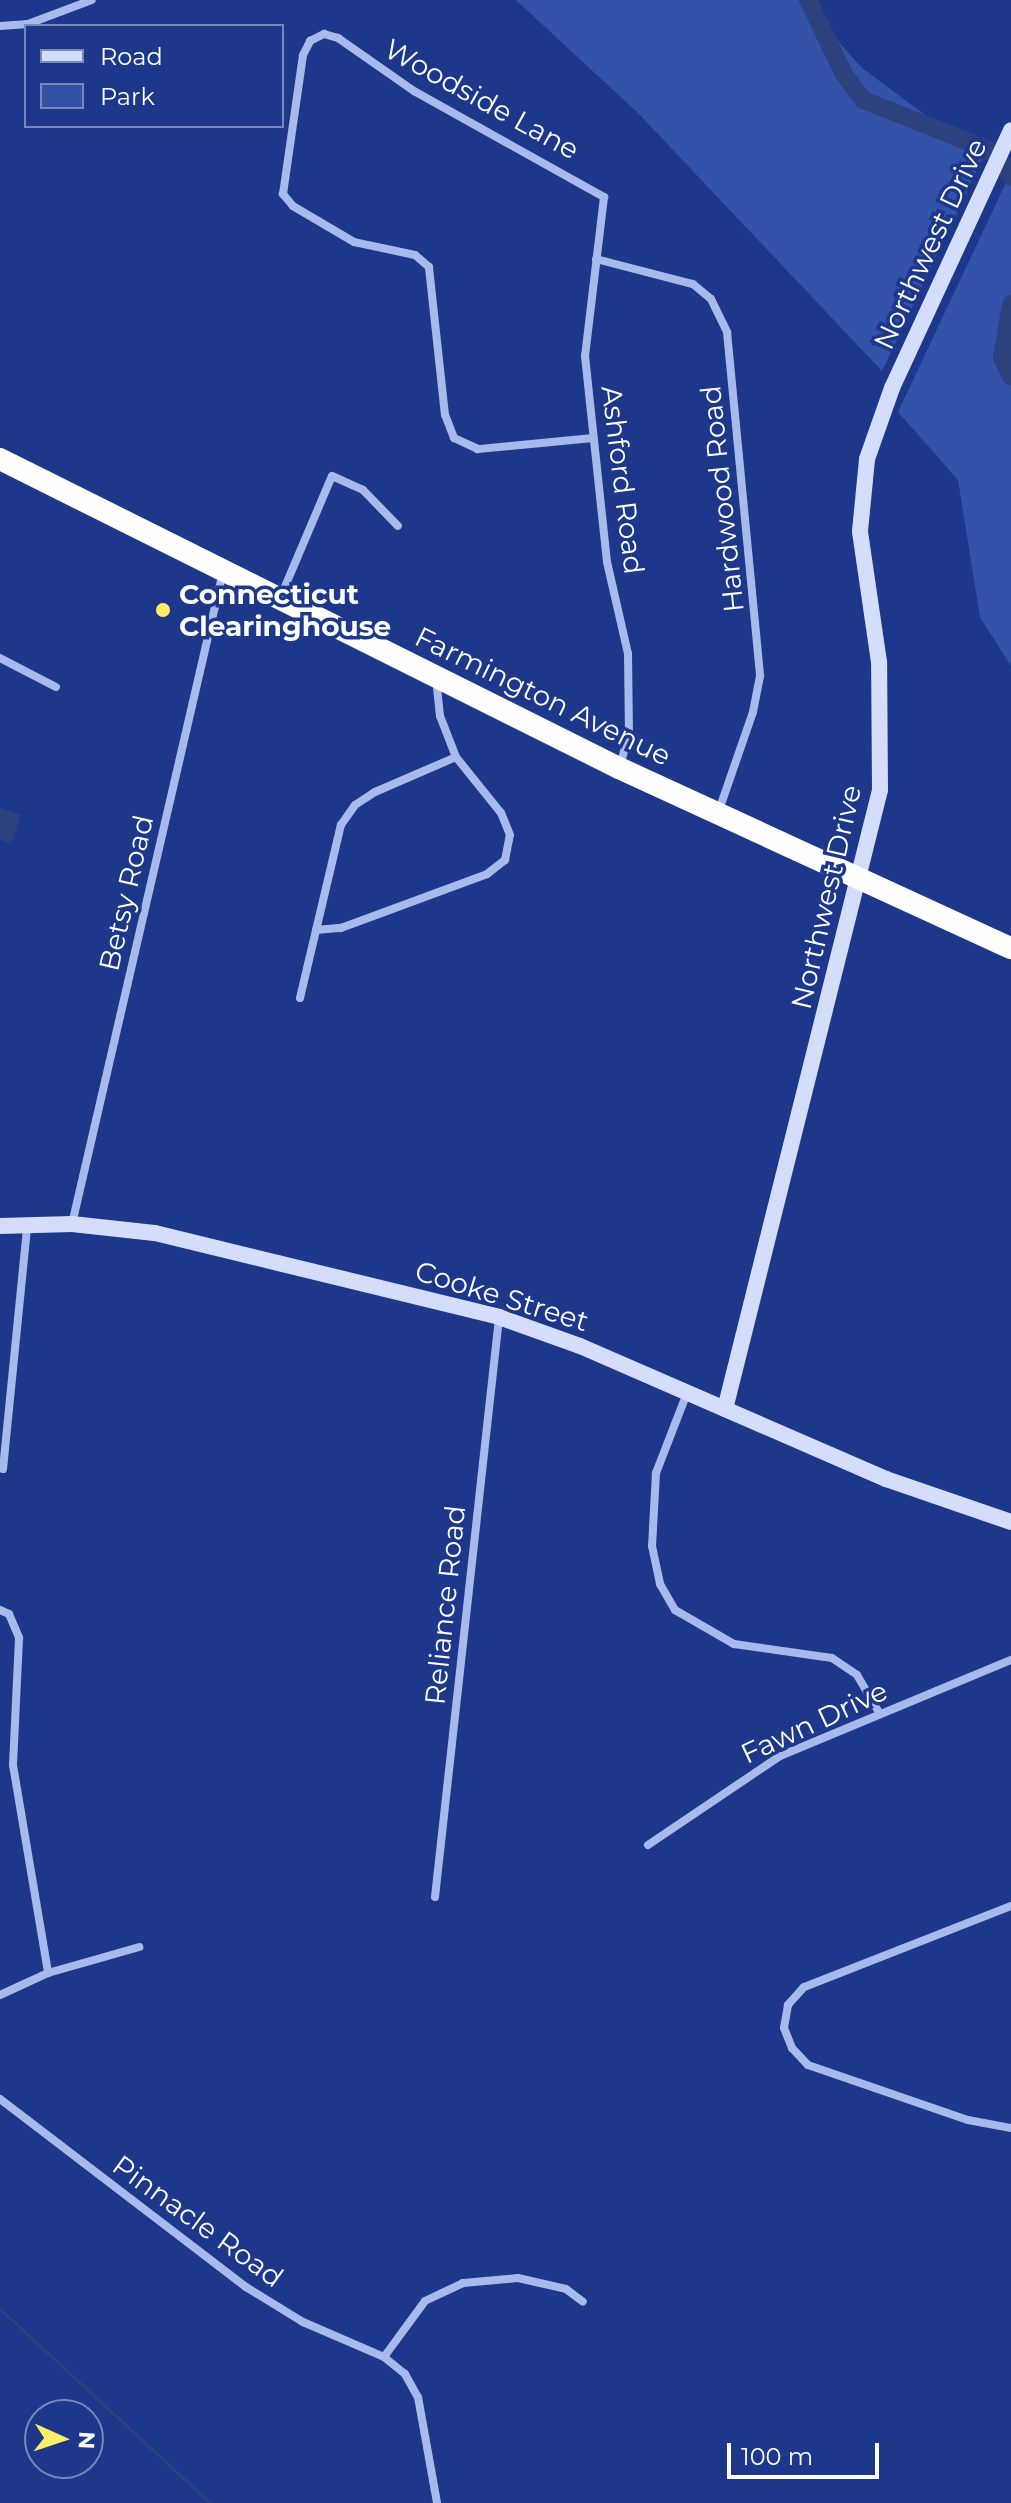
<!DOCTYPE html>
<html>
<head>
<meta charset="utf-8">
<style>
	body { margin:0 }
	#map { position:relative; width:1011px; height:2503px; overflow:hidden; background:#1d388b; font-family:Montserrat,sans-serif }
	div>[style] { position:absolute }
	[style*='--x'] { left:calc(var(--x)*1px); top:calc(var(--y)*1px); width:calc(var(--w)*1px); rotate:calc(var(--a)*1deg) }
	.green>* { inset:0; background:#3352aa }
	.water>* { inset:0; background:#2d417f }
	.stream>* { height:3px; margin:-1.5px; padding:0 1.5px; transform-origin:1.5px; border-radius:1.5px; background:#2d417f }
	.river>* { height:18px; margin:-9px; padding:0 9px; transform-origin:9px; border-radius:9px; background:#2d417f }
	.street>* { height:8px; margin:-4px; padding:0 4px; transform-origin:4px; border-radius:4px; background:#a8baec }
	.secondary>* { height:16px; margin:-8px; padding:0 8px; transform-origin:8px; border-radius:8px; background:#d4ddf9 }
	.highway>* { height:22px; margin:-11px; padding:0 11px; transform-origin:11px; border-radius:11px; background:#fff }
	.dots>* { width:22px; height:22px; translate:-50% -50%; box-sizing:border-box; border:4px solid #1d388b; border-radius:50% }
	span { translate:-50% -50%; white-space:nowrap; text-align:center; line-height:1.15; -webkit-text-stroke:7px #1d388b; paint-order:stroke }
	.street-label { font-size:28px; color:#fff }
	.poi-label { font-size:28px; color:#fff; font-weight:700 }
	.left { translate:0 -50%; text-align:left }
	.legend { position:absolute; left:24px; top:24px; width:260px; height:104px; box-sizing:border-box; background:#1d388b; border:2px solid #7788b9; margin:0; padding:10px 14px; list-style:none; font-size:24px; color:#fff }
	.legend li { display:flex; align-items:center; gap:16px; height:40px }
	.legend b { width:40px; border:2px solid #7788b9 }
	.north { position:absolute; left:24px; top:2399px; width:80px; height:80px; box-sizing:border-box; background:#1d388b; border:2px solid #7788b9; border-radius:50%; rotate:93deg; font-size:22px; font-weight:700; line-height:32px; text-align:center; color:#fff }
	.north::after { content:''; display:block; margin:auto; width:28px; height:36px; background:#fcee66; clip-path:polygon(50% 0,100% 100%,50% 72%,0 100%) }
	.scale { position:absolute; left:727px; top:2443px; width:152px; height:36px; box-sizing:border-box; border:4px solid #fff; border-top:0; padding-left:10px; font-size:24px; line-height:28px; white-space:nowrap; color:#fff; -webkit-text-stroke:6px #1d388b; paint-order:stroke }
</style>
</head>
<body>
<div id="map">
	<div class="green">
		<div style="clip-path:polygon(516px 0,801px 0,862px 68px,983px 158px,882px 371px,638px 113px)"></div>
		<div style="clip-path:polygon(1011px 172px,1011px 666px,980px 617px,958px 480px,898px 412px)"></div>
	</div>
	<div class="water">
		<div style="clip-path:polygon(0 808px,21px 815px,11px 844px,0 840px)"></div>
	</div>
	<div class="stream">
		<div style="--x:0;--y:2309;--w:286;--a:42.7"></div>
	</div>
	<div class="river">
		<div style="--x:808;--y:0;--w:82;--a:64.1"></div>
		<div style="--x:844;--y:74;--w:32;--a:54"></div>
		<div style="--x:863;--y:100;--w:130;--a:21.6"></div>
		<div style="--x:984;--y:148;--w:13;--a:27"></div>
		<div style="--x:996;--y:154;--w:27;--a:56"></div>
		<div style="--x:1011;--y:304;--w:54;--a:99.6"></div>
		<div style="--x:1002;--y:357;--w:21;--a:65"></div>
	</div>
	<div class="street">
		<div style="--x:0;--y:26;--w:28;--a:-4"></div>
		<div style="--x:28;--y:24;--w:68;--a:-20.6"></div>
		<div style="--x:596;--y:259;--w:100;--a:14.5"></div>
		<div style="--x:693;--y:284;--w:23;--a:40"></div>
		<div style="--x:711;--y:299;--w:37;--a:64"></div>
		<div style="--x:727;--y:332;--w:346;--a:84.5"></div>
		<div style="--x:760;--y:676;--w:37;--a:101"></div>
		<div style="--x:753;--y:712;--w:107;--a:109.1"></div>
		<div style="--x:593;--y:438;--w:116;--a:174.5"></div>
		<div style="--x:478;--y:449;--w:26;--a:-155"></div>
		<div style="--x:454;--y:438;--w:25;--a:-111"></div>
		<div style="--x:445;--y:415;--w:149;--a:-96.2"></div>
		<div style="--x:429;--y:267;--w:18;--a:-139"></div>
		<div style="--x:415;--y:255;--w:62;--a:-168"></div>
		<div style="--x:354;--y:242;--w:71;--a:-149.5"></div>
		<div style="--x:293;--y:206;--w:16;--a:-130"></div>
		<div style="--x:283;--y:194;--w:140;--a:-81.8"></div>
		<div style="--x:303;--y:55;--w:16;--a:-63"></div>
		<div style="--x:310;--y:41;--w:16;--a:-27"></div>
		<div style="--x:324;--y:34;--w:15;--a:16"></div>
		<div style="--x:338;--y:38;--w:93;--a:34.9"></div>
		<div style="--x:414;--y:91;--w:218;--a:29.2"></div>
		<div style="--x:604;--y:197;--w:160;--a:96.8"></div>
		<div style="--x:585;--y:356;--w:207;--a:83.9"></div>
		<div style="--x:607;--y:562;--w:94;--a:77.1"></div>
		<div style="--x:628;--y:654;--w:77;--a:89.3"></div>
		<div style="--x:629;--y:731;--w:36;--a:104"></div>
		<div style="--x:281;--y:596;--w:130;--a:-67"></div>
		<div style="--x:332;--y:476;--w:34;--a:24"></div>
		<div style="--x:363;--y:490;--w:50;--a:45.8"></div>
		<div style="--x:0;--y:658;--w:63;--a:27.4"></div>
		<div style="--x:316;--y:930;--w:25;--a:-5"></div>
		<div style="--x:341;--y:928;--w:156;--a:-20.3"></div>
		<div style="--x:487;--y:874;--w:23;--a:-38"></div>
		<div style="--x:505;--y:860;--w:25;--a:-79"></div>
		<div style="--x:510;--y:835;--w:24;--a:-112"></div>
		<div style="--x:501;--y:813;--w:72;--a:-128.8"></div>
		<div style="--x:300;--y:998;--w:178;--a:-76.7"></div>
		<div style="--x:341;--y:825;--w:24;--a:-55"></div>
		<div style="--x:355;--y:805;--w:24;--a:-33"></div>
		<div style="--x:375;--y:792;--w:88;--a:-23.4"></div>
		<div style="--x:456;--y:757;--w:44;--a:-111.3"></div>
		<div style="--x:440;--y:716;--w:36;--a:-96"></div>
		<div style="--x:72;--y:1224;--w:669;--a:-76.96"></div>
		<div style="--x:687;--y:1393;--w:86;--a:111.2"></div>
		<div style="--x:656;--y:1473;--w:73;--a:93.1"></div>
		<div style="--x:652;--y:1546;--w:39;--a:78"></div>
		<div style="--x:660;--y:1584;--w:30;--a:60"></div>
		<div style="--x:675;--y:1610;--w:68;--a:30"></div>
		<div style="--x:734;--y:1644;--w:99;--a:8.1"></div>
		<div style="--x:832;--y:1658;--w:30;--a:34"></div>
		<div style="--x:857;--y:1675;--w:45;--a:59.5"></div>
		<div style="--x:3;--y:1469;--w:243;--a:-84.3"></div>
		<div style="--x:0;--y:1610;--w:10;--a:24"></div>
		<div style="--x:9;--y:1614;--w:26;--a:67"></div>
		<div style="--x:19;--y:1638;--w:127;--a:92.7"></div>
		<div style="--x:13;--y:1765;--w:211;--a:80.4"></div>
		<div style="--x:648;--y:1845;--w:159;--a:-34"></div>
		<div style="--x:780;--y:1756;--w:250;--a:-22.6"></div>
		<div style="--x:435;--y:1897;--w:583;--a:-83.69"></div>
		<div style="--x:1011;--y:1906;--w:222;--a:158.6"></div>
		<div style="--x:804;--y:1987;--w:24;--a:132"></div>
		<div style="--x:788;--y:2005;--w:23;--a:100"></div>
		<div style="--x:784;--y:2028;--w:22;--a:68"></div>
		<div style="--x:792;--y:2048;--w:23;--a:47"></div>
		<div style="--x:808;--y:2065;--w:169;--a:19"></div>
		<div style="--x:968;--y:2120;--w:44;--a:10.5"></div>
		<div style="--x:0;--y:1995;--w:53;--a:-24.6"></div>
		<div style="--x:48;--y:1973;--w:95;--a:-15.9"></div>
		<div style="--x:0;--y:2099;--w:310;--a:37.4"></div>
		<div style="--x:246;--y:2287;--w:67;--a:31.6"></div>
		<div style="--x:303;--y:2322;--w:88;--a:23.4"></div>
		<div style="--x:384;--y:2357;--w:27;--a:39"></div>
		<div style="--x:405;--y:2374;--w:26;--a:61"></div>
		<div style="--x:418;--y:2397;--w:108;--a:79.8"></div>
		<div style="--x:384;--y:2357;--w:69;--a:-53.8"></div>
		<div style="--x:425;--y:2301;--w:42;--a:-25.3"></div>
		<div style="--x:463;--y:2283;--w:55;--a:-5.2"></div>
		<div style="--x:518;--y:2278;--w:49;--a:12.9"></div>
		<div style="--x:566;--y:2289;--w:21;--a:37"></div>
	</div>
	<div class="secondary">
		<div style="--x:0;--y:1226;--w:72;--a:-1.6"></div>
		<div style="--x:72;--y:1224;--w:83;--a:6.2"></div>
		<div style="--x:155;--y:1233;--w:354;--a:13.7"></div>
		<div style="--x:499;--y:1317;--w:86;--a:19.7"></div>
		<div style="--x:580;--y:1346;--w:334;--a:23.5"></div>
		<div style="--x:886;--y:1479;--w:132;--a:19"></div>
		<div style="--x:725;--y:1409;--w:638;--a:-75.94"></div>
		<div style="--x:880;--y:790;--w:128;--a:-90.4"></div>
		<div style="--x:879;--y:662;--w:132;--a:-98.3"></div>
		<div style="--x:860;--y:531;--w:72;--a:-84.4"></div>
		<div style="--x:867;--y:459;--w:75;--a:-70.6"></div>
		<div style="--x:892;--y:388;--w:284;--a:-65.2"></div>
	</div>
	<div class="highway">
		<div style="--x:0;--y:459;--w:692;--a:26.53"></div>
		<div style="--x:619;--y:768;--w:431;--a:24.7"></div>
	</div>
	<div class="dots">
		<div style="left:163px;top:610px;background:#fcee66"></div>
	</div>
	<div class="street-label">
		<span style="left:482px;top:99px;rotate:29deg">Woodside Lane</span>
		<span style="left:930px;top:244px;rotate:-65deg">Northwest Drive</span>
		<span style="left:623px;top:480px;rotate:83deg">Ashford Road</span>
		<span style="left:722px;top:499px;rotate:-96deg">Hardwood Road</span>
		<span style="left:543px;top:696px;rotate:26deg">Farmington Avenue</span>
		<span style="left:126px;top:893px;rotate:-77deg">Betsy Road</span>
		<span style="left:826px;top:897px;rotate:-77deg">Northwest Drive</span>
		<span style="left:502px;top:1296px;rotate:17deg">Cooke Street</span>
		<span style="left:445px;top:1605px;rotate:-84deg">Reliance Road</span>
		<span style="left:814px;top:1722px;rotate:-25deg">Fawn Drive</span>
		<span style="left:198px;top:2221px;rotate:36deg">Pinnacle Road</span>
	</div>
	<div class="poi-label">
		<span class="left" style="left:179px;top:610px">Connecticut<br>Clearinghouse</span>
	</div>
	<ul class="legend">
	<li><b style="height:10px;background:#d4ddf9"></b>Road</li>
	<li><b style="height:22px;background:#3352aa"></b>Park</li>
	</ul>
	<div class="north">N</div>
	<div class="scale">100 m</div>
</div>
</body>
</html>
